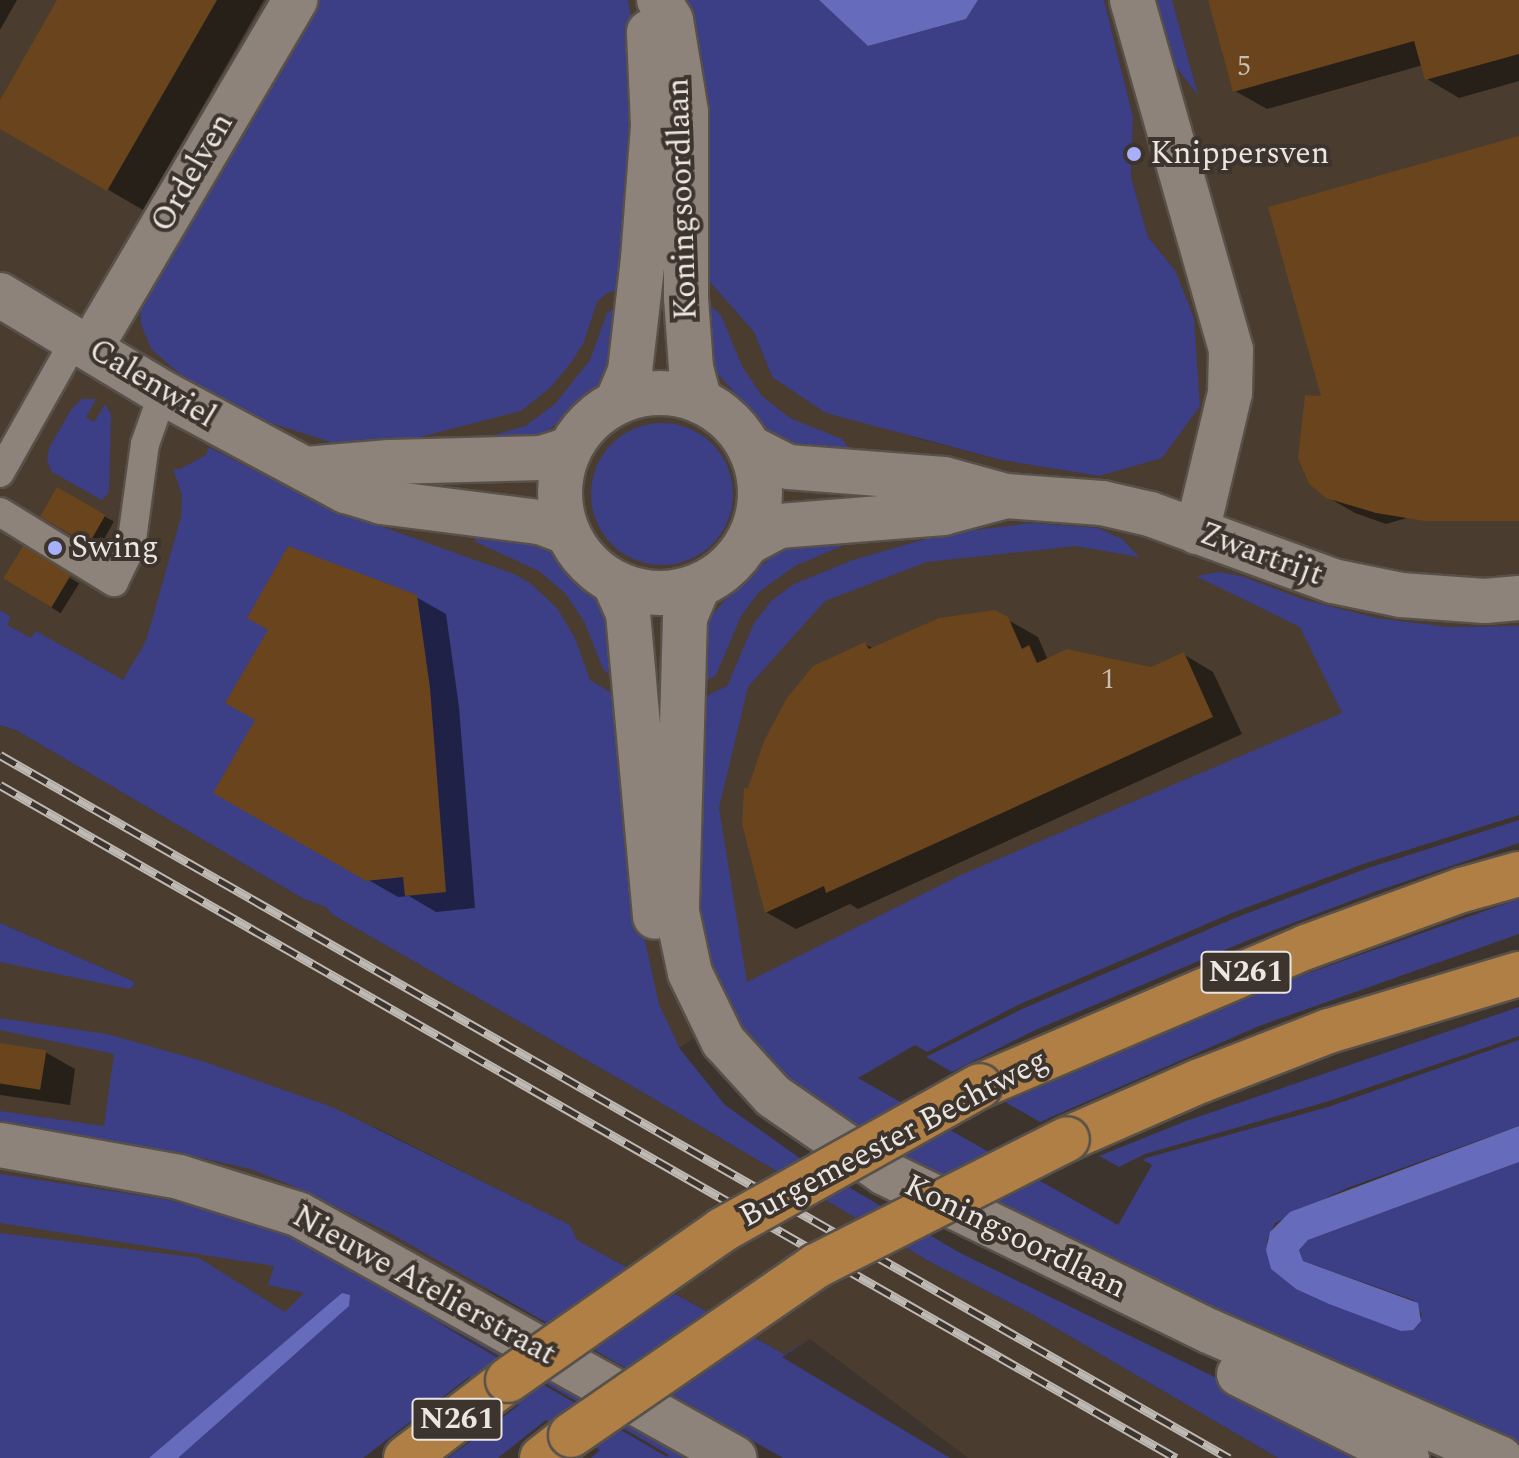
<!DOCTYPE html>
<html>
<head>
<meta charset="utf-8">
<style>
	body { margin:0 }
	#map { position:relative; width:1519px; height:1458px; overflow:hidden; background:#3d342d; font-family:Spectral,serif }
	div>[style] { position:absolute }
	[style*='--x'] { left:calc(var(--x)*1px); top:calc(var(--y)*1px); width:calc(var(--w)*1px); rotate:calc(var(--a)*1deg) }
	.built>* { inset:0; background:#4a3c2f }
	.green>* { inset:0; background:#3c3e86 }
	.round { border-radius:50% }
	.water>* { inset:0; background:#666bbc }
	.shadow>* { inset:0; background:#0007; transform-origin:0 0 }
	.building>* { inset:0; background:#69441d; transform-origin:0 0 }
	.roads { filter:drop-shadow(2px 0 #58514a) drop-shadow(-2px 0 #58514a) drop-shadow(0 2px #58514a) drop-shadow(0 -2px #58514a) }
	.lane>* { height:28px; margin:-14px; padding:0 14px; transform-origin:14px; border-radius:14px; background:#8d837a }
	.street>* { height:44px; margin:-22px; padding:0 22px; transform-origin:22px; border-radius:22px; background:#8d837a }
	.secondary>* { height:44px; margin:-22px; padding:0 22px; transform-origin:22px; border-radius:22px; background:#8d837a }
	.secondary>.ring { margin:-22px; padding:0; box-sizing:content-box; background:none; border:44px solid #8d837a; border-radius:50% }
	.primary>* { height:44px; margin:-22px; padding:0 22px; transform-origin:22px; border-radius:22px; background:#b07f46 }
	.rail>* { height:9px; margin-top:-4.5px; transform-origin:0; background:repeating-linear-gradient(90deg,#3d342d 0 18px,#bfb9b3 0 36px); box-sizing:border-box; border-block:2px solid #bfb9b3 }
	.bridges { filter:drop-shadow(2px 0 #58514a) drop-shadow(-2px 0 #58514a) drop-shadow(0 2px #58514a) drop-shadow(0 -2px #58514a) }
	.primary-bridge>* { height:44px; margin:-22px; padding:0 22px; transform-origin:22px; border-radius:22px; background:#b07f46 }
	.dots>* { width:22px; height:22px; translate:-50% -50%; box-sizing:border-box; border:4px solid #3d342d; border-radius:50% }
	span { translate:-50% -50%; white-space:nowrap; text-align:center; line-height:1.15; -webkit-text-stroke:8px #3d342d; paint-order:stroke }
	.number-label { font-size:28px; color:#cabeb0 }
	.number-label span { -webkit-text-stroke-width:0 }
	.shield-label span { padding:2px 6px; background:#3d342d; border:2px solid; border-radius:6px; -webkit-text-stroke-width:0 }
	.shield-label { font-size:30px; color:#ebe6e1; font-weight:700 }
	.poi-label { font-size:32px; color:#ebe6e1 }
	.left { translate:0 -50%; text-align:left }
	.street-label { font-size:32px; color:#ebe6e1 }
</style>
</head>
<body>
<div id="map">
	<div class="built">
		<div style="clip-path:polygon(0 0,684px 0,701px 272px,754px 332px,772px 377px,916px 438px,1001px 460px,1099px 476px,1175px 270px,1148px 237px,1131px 177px,1133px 117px,1104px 0,1519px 0,1519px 673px,817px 963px,633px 1076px,0 712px)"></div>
		<div style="clip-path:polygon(0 725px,16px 730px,304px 899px,326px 907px,333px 915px,651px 1097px,932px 1263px,1030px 1313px,1278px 1458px,968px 1458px,810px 1339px,784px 1354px,577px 1240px,569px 1225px,383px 1131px,303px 1097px,554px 1239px,386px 1373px,0 1458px,0 927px,96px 981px,131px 989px,135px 982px,0 923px)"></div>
	</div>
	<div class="green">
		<div style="clip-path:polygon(311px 0,628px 0,638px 57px,621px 289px,607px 293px,597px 302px,584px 342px,573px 360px,551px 387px,521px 411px,397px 443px,330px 442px,268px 422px,180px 374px,151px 349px,141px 324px,140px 298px)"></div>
		<div style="clip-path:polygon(684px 0,819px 0,868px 46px,966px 19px,978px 0,1104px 0,1133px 117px,1131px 177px,1148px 237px,1175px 270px,1194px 318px,1200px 406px,1162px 458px,1099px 476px,1001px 460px,826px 413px,772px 377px,754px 332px,701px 272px)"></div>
		<div style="clip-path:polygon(1155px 0,1172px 0,1198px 95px,1176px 67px)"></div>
		<div style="clip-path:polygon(622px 302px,605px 383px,538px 439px,479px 439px,525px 426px,555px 404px,590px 360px,607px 313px)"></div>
		<div style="clip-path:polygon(703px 304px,709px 304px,721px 315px,742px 366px,762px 396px,790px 418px,842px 439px,851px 451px,807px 453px,772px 434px,716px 372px,711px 361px)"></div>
		<div style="clip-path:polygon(82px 399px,96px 399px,86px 417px,94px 422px,105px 404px,111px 415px,109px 492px,102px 500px,52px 472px,47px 461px,49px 448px,72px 408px)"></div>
		<div class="round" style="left:591px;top:423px;width:142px;height:142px"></div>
		<div style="clip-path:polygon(209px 447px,322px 505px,514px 574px,530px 583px,557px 608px,575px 638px,590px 680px,615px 695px,643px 932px,659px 1004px,680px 1049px,725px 1105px,798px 1157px,960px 1253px,1381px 1458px,1278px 1458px,1030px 1313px,932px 1263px,651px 1097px,333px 915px,326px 907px,304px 899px,16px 730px,0 725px,0 610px,11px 617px,7px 625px,31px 638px,36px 631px,123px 680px,146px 641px,181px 517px,182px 495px,173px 469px,180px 469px,206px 455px)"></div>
		<div style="clip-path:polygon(1031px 523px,1098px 528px,1122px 539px,1139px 557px,1076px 546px,927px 562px,825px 601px,748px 687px,719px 808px,747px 982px,963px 874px,1342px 713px,1300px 627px,1196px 576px,1219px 572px,1241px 576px,1305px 600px,1376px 618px,1448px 627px,1519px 626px,1519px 815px,1366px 863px,1232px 913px,1020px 1004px,927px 1052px,915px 1045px,858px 1078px,1118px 1225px,1152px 1165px,1143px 1160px,1146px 1158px,1328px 1107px,1519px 1040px,1519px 1126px,1347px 1188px,1275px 1223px,1267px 1240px,1271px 1269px,1296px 1289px,1418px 1326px,1422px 1315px,1413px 1300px,1303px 1261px,1299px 1250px,1308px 1240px,1519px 1162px,1519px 1449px,992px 1210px,803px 1099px,734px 1032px,697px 927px,704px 697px,727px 686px,754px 623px,771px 601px,794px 584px,853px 560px,943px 534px)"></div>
		<div style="clip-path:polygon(507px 529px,546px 546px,603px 607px,612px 622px,615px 680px,603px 669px,584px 621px,565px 593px,539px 571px,476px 542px,474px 533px)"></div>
		<div style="clip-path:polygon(796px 542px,851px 542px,795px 566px,759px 592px,741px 616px,716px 675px,703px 683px,704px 631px,709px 619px,724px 601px,770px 558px)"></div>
		<div style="clip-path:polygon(1519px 820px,1519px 843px,1374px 892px,1246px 941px,1033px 1031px,952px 1072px,926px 1057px,1022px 1009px,1235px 918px,1368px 868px)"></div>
		<div style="clip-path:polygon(1519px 899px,1519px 934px,1259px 1026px,1040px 1122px,1005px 1102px,1297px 977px)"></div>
		<div style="clip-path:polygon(0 923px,135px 982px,131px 989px,124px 988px,0 962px)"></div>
		<div style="clip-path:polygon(1519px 1007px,1519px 1036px,1326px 1102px,1145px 1154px,1119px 1167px,1099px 1156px,1186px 1121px)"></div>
		<div style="clip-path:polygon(0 1018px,107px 1034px,202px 1061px,332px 1107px,570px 1225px,577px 1240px,784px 1354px,810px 1339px,782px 1357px,950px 1458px,783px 1458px,388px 1232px,293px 1186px,250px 1169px,176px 1152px,0 1125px,0 1111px,104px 1126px,114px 1054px,0 1030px)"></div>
		<div style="clip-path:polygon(evenodd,0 1174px,163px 1199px,238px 1216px,292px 1235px,689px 1458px,591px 1458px,600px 1450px,546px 1420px,498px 1458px,448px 1458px,519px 1405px,469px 1377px,363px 1458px,0 1458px,0 1233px,199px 1258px,285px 1312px,304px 1293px,268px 1285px,274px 1266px,0 1223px,0 1174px,421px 1313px,471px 1340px,669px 1455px,667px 1457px,421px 1313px)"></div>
	</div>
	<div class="water">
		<div style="clip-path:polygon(819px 0,978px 0,966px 19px,868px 46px)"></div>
		<div style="clip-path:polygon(1519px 1126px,1519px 1162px,1308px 1240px,1299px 1250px,1303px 1261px,1418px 1303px,1421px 1321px,1413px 1330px,1401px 1331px,1329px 1304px,1296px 1289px,1271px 1269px,1266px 1250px,1270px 1232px,1290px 1212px)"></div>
		<div style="clip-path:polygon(342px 1293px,350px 1295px,349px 1306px,178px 1458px,149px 1458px)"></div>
	</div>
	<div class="shadow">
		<div style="clip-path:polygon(0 0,17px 0,0 30px)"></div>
		<div style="clip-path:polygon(59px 0,264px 0,143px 210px,0 127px,0 104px)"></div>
		<div style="clip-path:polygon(1210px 0,1519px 0,1519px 81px,1459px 98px,1427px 79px,1423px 65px,1267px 109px,1235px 91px)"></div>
		<div style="clip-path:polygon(1519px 138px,1519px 486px,1386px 524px,1355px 513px,1322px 494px,1324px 398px)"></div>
		<div style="left:57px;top:490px;width:65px;height:30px;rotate:29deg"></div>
		<div style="left:24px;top:549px;width:65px;height:35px;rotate:32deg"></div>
		<div style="clip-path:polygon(416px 597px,446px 614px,459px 707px,475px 908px,436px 912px,409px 896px,398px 897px,216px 792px)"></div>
		<div style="clip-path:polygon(994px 612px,1038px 637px,1047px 658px,1151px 670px,1183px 654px,1213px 672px,1242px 734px,858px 909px,850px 904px,796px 929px,766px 912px,750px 790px,865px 644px,874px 649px)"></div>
		<div style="clip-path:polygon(0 1045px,45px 1052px,75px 1069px,70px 1105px,0 1095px)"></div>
	</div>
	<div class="building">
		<div style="clip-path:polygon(57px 0,217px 0,107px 191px,0 129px,0 100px)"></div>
		<div style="clip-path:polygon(1208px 0,1519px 0,1519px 54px,1425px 80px,1414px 41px,1233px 92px)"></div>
		<div style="clip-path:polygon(1519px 136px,1519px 521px,1425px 521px,1376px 513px,1326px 498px,1309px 484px,1298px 458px,1305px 395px,1321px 396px,1268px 207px)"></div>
		<div style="left:57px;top:487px;width:56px;height:34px;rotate:30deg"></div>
		<div style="left:23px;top:546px;width:56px;height:38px;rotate:31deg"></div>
		<div style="clip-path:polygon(288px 546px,417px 595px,430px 688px,446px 892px,405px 896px,403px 877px,366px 881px,213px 793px,255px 720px,225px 703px,268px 630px,247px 618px)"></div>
		<div style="clip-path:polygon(995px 610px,1008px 617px,1022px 649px,1029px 645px,1037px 663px,1067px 649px,1151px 667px,1184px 652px,1213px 717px,826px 893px,824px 886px,765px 913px,742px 824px,744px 788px,748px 788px,764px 741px,787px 698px,813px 666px,865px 642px,869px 649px,939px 618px)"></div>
		<div style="left:0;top:1043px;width:47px;height:40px;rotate:9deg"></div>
	</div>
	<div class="roads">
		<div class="lane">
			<div style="--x:0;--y:473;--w:155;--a:-60.6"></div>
			<div style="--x:0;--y:512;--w:134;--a:31.6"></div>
			<div style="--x:114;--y:582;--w:39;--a:-64"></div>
			<div style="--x:131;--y:547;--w:104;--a:-82.3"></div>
			<div style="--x:145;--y:444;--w:54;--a:-70.6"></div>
		</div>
		<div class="street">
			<div style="--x:1132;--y:0;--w:364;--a:74.2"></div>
			<div style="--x:1231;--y:350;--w:43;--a:91.3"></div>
			<div style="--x:1230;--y:393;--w:143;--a:103.4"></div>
			<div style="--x:0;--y:295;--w:190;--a:31"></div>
			<div style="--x:163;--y:393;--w:208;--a:28.2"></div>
			<div style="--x:346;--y:491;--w:37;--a:17"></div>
			<div style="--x:381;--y:502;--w:160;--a:7.2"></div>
			<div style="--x:540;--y:522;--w:28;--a:21"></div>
			<div style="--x:91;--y:347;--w:403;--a:-59.5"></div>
			<div style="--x:305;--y:469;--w:85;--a:-4.7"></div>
			<div style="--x:390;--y:462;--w:152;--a:-1.5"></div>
			<div style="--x:542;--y:458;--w:28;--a:-18"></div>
			<div style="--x:0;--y:1145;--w:182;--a:10.1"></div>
			<div style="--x:179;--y:1177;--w:125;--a:17.3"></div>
			<div style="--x:298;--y:1214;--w:500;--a:29.2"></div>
		</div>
		<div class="secondary">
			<div style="--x:659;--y:0;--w:23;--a:59"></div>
			<div style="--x:671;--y:20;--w:93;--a:80.7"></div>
			<div style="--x:686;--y:112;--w:186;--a:90"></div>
			<div style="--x:686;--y:298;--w:70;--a:85.9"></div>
			<div style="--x:691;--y:368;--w:34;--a:75"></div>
			<div class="ring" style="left:560px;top:393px;width:156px;height:156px"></div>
			<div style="--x:617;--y:402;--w:34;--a:-67"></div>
			<div style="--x:630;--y:371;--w:113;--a:-83.4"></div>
			<div style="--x:643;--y:259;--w:134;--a:-85.7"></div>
			<div style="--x:653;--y:125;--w:93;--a:-92.5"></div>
			<div style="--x:749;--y:447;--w:44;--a:27.1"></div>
			<div style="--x:788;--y:467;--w:156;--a:4.4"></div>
			<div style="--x:944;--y:479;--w:64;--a:15.3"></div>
			<div style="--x:1006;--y:496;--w:96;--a:4.2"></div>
			<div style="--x:1102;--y:503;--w:49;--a:12.9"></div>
			<div style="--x:1150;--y:514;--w:195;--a:20.1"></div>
			<div style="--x:1333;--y:581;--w:69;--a:11.6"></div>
			<div style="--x:1401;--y:595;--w:84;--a:4.1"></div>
			<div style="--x:1485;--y:601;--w:34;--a:-5"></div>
			<div style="--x:747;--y:543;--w:36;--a:-28"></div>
			<div style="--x:779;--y:526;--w:165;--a:-4.5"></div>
			<div style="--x:943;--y:513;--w:62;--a:-14.9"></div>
			<div style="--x:615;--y:584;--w:32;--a:66"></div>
			<div style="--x:628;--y:613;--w:305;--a:84.9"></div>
			<div style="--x:698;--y:587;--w:33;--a:113"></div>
			<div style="--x:685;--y:617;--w:295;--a:91.6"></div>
			<div style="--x:677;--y:912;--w:62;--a:78"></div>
			<div style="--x:690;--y:973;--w:76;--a:64.1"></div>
			<div style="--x:723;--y:1041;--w:74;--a:47.7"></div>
			<div style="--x:773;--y:1096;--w:136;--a:34.5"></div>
			<div style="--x:885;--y:1173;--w:360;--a:26"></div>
			<div style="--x:1209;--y:1331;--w:318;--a:23.6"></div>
			<div style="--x:1239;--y:1374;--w:188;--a:26.6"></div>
		</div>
		<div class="primary">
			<div style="--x:980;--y:1086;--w:354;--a:-23.1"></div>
			<div style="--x:1306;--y:947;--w:166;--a:-20.1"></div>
			<div style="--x:1462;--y:890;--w:59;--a:-15.7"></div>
			<div style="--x:1067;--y:1139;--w:145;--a:-23.6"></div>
			<div style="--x:1200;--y:1081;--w:138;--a:-21.2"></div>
			<div style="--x:1329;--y:1031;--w:198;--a:-16.7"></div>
			<div style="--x:406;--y:1458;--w:128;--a:-37.4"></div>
			<div style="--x:542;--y:1458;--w:37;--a:-38"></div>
		</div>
	</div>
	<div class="rail">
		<div style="--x:0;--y:755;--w:1416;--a:29.77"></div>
		<div style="--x:0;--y:785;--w:1355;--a:29.78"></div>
	</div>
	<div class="bridges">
		<div class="primary-bridge">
			<div style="--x:508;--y:1380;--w:261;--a:-35"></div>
			<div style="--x:722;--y:1230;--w:295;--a:-29.2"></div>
			<div style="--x:571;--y:1435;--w:298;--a:-34.6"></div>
			<div style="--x:816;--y:1266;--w:281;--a:-26.8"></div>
		</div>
	</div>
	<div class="dots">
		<div style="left:1134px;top:154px;background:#a8b0fc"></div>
		<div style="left:55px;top:548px;background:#a8b0fc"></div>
	</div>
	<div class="number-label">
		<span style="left:1244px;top:67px">5</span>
		<span style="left:1108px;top:680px">1</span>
	</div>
	<div class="shield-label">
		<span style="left:1246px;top:972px">N261</span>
		<span style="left:457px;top:1419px">N261</span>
	</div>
	<div class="poi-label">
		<span class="left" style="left:1150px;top:154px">Knippersven</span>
		<span class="left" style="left:71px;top:548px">Swing</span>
	</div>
	<div class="street-label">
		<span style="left:193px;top:173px;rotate:-60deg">Ordelven</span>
		<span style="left:683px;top:199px;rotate:-92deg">Koningsoordlaan</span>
		<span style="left:152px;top:384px;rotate:31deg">Calenwiel</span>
		<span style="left:1261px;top:555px;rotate:20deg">Zwartrijt</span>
		<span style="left:894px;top:1139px;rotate:-28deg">Burgemeester Bechtweg</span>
		<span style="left:1015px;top:1237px;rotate:26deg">Koningsoordlaan</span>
		<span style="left:424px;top:1286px;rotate:29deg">Nieuwe Atelierstraat</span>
	</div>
</div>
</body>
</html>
